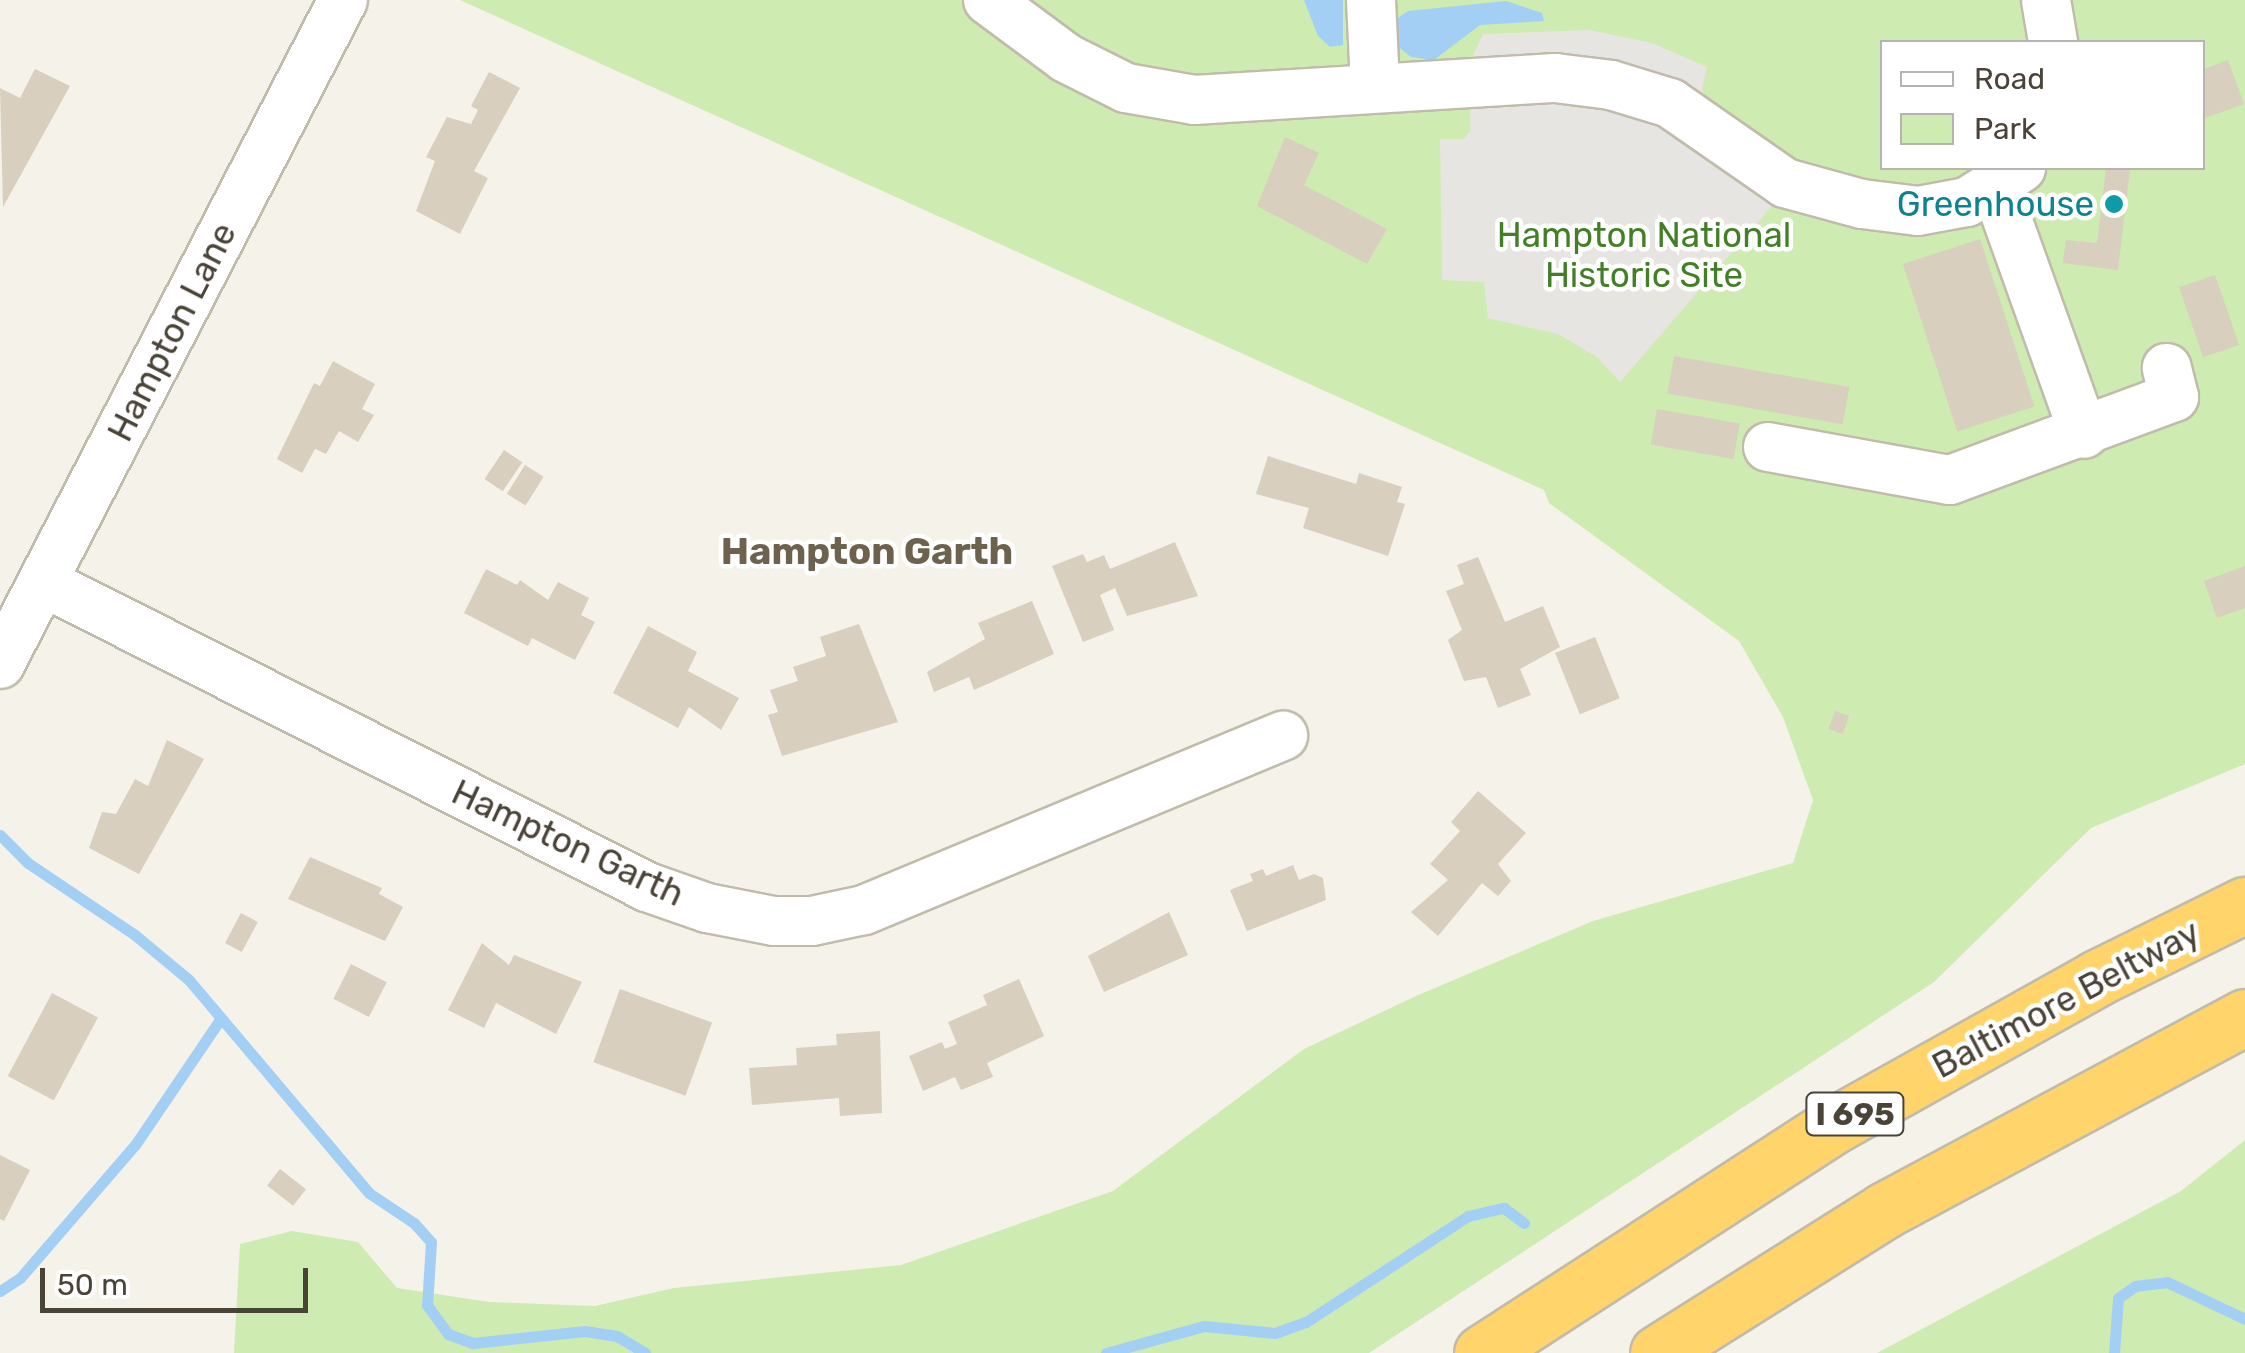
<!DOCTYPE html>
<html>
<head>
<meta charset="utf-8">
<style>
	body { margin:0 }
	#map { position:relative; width:2245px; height:1353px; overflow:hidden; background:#f5f2e9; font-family:Rubik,sans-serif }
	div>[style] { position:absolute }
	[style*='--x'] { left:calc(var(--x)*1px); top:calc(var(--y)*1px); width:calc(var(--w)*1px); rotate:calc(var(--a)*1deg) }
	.green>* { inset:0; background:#ceebb1 }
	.parking>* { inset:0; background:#e7e5e1 }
	.water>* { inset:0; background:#a4cff4 }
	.stream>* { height:11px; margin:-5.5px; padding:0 5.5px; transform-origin:5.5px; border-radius:5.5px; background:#a4cff4 }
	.building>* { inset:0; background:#d8cfbe; transform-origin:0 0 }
	.roads { filter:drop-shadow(2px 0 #c1bbab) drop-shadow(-2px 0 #c1bbab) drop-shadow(0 2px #c1bbab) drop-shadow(0 -2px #c1bbab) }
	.minor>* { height:48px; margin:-24px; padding:0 24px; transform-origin:24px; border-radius:24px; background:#fff }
	.highway>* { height:55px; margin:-27.5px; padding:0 27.5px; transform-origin:27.5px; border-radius:27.5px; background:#ffd56b }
	.dots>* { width:28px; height:28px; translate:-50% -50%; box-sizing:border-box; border:5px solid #fff; border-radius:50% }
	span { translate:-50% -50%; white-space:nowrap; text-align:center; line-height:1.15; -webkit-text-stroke:9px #fff; paint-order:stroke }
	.shield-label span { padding:2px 8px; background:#fff; border:2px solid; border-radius:8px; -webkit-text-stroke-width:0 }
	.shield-label { font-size:32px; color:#4a4337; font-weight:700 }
	.culture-label { font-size:35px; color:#0d838f }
	.right { translate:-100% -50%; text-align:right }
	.park-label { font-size:35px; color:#437f27 }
	.street-label { font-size:35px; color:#4a4337 }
	.neighbourhood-label { font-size:38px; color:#6d624e; font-weight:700 }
	.legend { position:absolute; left:1880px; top:40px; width:325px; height:130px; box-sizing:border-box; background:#fff; border:2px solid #b7b4af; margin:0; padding:12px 18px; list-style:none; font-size:30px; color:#4a4337 }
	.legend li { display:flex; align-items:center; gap:20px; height:50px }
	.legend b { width:50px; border:2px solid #b7b4af }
	.scale { position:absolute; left:40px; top:1268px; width:268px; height:45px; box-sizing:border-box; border:5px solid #4a4337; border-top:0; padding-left:12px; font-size:30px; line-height:35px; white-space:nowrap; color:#4a4337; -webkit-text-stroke:8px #fff; paint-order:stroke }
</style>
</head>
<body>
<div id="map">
	<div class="green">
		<div style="clip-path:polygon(evenodd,460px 0,2245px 0,2245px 764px,2091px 828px,1934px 982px,1369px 1353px,234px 1353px,240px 1244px,292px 1231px,358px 1242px,397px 1288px,489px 1302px,595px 1306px,674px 1288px,901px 1265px,1113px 1191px,1304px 1049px,1416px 996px,1593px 921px,1793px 863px,1813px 800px,1783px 717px,1739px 641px,1549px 503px,1544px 490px,460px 0,1882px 42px,2202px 42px,2202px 168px,1882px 168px,1882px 42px)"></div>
		<div style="clip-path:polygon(2245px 1140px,2245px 1353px,1877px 1353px,2181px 1191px)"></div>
	</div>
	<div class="parking">
		<div style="clip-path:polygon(1589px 30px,1652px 43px,1707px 67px,1702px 90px,1708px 100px,1802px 171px,1620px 382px,1597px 357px,1558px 334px,1488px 318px,1484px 282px,1442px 280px,1440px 139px,1464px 139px,1470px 131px,1471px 60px,1483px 34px)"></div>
	</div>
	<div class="water">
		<div style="clip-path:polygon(1304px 0,1343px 0,1343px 45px,1330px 47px,1318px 36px)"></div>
		<div style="clip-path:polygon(1506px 1px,1542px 13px,1544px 21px,1480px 25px,1434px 60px,1411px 57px,1397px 46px,1392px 22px,1408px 11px)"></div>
	</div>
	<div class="stream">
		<div style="--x:0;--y:835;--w:40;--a:45"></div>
		<div style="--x:28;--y:863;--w:129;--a:33.9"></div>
		<div style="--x:135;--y:935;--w:70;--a:39.8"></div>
		<div style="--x:189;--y:980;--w:279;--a:49.8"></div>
		<div style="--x:369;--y:1193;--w:54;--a:33.7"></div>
		<div style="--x:414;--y:1223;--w:25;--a:48"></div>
		<div style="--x:431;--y:1242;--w:63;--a:93.6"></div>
		<div style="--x:427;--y:1305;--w:36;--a:54"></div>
		<div style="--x:448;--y:1334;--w:27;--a:20"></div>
		<div style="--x:473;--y:1343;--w:113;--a:-6.1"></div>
		<div style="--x:585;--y:1331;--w:32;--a:9"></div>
		<div style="--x:617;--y:1336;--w:33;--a:31"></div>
		<div style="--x:0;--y:1291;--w:24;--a:-33"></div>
		<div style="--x:20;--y:1278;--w:176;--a:-49.2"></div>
		<div style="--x:135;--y:1145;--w:153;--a:-55.9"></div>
		<div style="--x:1106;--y:1353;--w:102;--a:-15.4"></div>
		<div style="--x:1204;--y:1326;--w:71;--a:5.6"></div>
		<div style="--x:1275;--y:1333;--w:33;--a:-20"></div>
		<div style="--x:1306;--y:1322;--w:194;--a:-33.2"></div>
		<div style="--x:1468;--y:1216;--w:37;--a:-13"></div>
		<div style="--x:1504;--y:1208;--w:25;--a:37"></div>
		<div style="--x:2114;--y:1353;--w:55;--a:-85.8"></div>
		<div style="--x:2118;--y:1298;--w:21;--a:-35"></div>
		<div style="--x:2135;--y:1286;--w:32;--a:-7"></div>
		<div style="--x:2167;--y:1282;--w:86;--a:25.4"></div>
	</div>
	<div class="building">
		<div style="clip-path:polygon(2228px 60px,2244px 104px,2202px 119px,2202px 70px)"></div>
		<div style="clip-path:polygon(35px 69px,70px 86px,3px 207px,0 88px,20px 98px)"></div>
		<div style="clip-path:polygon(489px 72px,520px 88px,474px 171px,488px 178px,460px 234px,416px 211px,435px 161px,426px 157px,447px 117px,471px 124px,478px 110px,471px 106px)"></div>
		<div style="clip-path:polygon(1285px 137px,1319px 153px,1304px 185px,1387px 229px,1367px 264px,1257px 206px)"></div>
		<div style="clip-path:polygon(2106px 168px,2130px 168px,2118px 270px,2063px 263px,2066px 240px,2097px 243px)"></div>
		<div style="left:1980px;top:239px;width:176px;height:81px;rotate:72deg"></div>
		<div style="left:2215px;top:275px;width:74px;height:38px;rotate:71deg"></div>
		<div style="left:1674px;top:356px;width:178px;height:38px;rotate:10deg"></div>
		<div style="clip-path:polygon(333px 361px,375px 384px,362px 409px,374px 415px,358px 442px,339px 431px,326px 454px,315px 449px,302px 473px,277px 459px,314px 383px,320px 386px)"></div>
		<div style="left:1657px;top:409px;width:84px;height:36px;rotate:10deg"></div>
		<div style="left:504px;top:450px;width:22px;height:35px;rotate:34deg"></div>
		<div style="clip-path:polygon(1268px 456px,1356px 484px,1359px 473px,1402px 487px,1397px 502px,1405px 504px,1388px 556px,1303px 528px,1309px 508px,1256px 494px)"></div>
		<div style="left:525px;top:465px;width:22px;height:34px;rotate:32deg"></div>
		<div style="clip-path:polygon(1175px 542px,1198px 596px,1127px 616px,1115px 588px,1100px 595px,1114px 630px,1083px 642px,1052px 566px,1083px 554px,1087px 562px,1104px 555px,1110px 569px)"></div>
		<div style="clip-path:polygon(1478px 557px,1505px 622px,1543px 606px,1560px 647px,1520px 669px,1531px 695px,1498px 708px,1486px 677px,1464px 681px,1448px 640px,1462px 630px,1446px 591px,1464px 584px,1457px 565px)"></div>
		<div style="clip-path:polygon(2245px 566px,2245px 608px,2217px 618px,2204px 581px)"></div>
		<div style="clip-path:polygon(486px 569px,517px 585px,520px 580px,548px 600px,558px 582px,589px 598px,581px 615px,595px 622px,575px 660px,532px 638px,528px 646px,464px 613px)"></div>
		<div style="clip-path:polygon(1032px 601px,1054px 654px,974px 690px,969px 677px,934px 692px,927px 672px,985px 639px,978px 623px)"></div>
		<div style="clip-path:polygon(859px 624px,898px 722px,782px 756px,768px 715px,778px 712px,770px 690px,798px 681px,793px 667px,826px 656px,820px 637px)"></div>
		<div style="clip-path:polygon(648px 626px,697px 652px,688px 671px,739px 698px,721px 730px,689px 707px,678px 728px,613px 693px)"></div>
		<div style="left:1595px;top:637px;width:66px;height:43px;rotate:68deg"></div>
		<div style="left:1835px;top:711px;width:15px;height:19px;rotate:20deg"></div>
		<div style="clip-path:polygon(167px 740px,204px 759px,139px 874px,89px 848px,102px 812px,116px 814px,135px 779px,148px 786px)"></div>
		<div style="clip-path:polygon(1478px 791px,1526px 833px,1498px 864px,1511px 881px,1498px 896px,1482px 883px,1438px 936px,1411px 912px,1448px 880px,1430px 864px,1460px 831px,1451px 822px)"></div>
		<div style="clip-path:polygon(310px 857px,382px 888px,379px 894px,403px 907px,385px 941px,288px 899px)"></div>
		<div style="clip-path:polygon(1293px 865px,1299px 880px,1314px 874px,1323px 878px,1326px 900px,1247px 931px,1230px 890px,1253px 881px,1250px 874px,1263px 869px,1266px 876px)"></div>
		<div style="clip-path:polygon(1169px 912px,1188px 955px,1104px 992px,1088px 956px)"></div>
		<div style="left:241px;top:913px;width:19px;height:34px;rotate:28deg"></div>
		<div style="clip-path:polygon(482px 943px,509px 965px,514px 955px,582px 982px,556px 1034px,496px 1003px,484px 1028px,448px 1010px)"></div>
		<div style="left:351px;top:964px;width:40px;height:39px;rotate:27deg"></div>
		<div style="clip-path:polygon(1019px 979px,1044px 1036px,987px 1063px,993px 1077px,961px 1090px,955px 1077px,923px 1091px,909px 1056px,942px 1042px,945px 1049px,957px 1044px,948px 1022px,987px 1005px,983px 995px)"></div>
		<div style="left:620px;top:989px;width:98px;height:78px;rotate:20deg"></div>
		<div style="left:52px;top:993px;width:52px;height:94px;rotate:28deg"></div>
		<div style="clip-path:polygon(880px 1031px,882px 1113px,840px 1116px,839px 1098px,752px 1105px,749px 1068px,797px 1065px,796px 1048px,837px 1045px,836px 1034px)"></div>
		<div style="clip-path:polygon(0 1155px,30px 1170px,4px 1221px,0 1219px)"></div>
		<div style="left:280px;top:1169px;width:33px;height:21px;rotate:38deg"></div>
	</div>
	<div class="roads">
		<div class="minor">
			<div style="--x:988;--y:0;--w:97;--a:36.6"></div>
			<div style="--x:1066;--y:58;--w:67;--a:26.6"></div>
			<div style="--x:1126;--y:88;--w:69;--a:10"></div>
			<div style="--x:1194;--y:100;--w:362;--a:-3.5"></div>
			<div style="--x:1555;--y:78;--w:56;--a:7.1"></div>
			<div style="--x:1611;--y:85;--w:62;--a:17"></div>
			<div style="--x:1670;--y:103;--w:140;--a:34.8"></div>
			<div style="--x:1785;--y:183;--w:80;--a:15.3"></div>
			<div style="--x:1862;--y:204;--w:56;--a:7.1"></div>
			<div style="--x:1918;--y:211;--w:50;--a:-10.4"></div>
			<div style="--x:1967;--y:202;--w:64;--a:-32.2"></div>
			<div style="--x:1371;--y:0;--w:86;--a:87.3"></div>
			<div style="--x:2046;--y:0;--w:43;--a:80.5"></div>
			<div style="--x:1996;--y:188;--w:261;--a:70.3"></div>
			<div style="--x:1768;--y:447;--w:185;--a:10.3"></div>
			<div style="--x:1950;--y:480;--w:239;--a:-20.3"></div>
			<div style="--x:2174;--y:397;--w:30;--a:-104"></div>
			<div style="--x:43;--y:582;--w:677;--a:26.79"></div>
			<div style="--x:647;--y:887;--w:64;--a:19.3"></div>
			<div style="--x:707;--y:908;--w:68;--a:11"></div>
			<div style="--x:774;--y:921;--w:38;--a:0"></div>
			<div style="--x:812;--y:921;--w:53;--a:-11.9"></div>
			<div style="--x:864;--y:910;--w:454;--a:-22.6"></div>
			<div style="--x:0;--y:664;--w:747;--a:-62.68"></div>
		</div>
		<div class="highway">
			<div style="--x:1482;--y:1353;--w:422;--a:-32.9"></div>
			<div style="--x:1836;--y:1124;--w:299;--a:-29.2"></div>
			<div style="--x:2097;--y:978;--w:165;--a:-26.3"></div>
			<div style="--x:1658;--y:1353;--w:268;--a:-32.2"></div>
			<div style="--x:1885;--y:1210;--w:408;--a:-28.2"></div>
		</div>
	</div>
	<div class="dots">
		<div style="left:2114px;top:204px;background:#0f9aa8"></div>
	</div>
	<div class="shield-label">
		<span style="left:1855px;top:1114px">I 695</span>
	</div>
	<div class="culture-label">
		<span class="right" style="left:2094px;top:204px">Greenhouse</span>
	</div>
	<div class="park-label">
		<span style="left:1644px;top:255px">Hampton National<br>Historic Site</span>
	</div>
	<div class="street-label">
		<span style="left:172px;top:332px;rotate:-63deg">Hampton Lane</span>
		<span style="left:568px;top:843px;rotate:25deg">Hampton Garth</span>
		<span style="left:2066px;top:999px;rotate:-28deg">Baltimore Beltway</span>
	</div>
	<div class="neighbourhood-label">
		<span style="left:867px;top:552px">Hampton Garth</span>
	</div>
	<ul class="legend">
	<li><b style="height:12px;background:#fff"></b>Road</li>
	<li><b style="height:28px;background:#ceebb1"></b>Park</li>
	</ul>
	<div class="scale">50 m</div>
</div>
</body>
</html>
